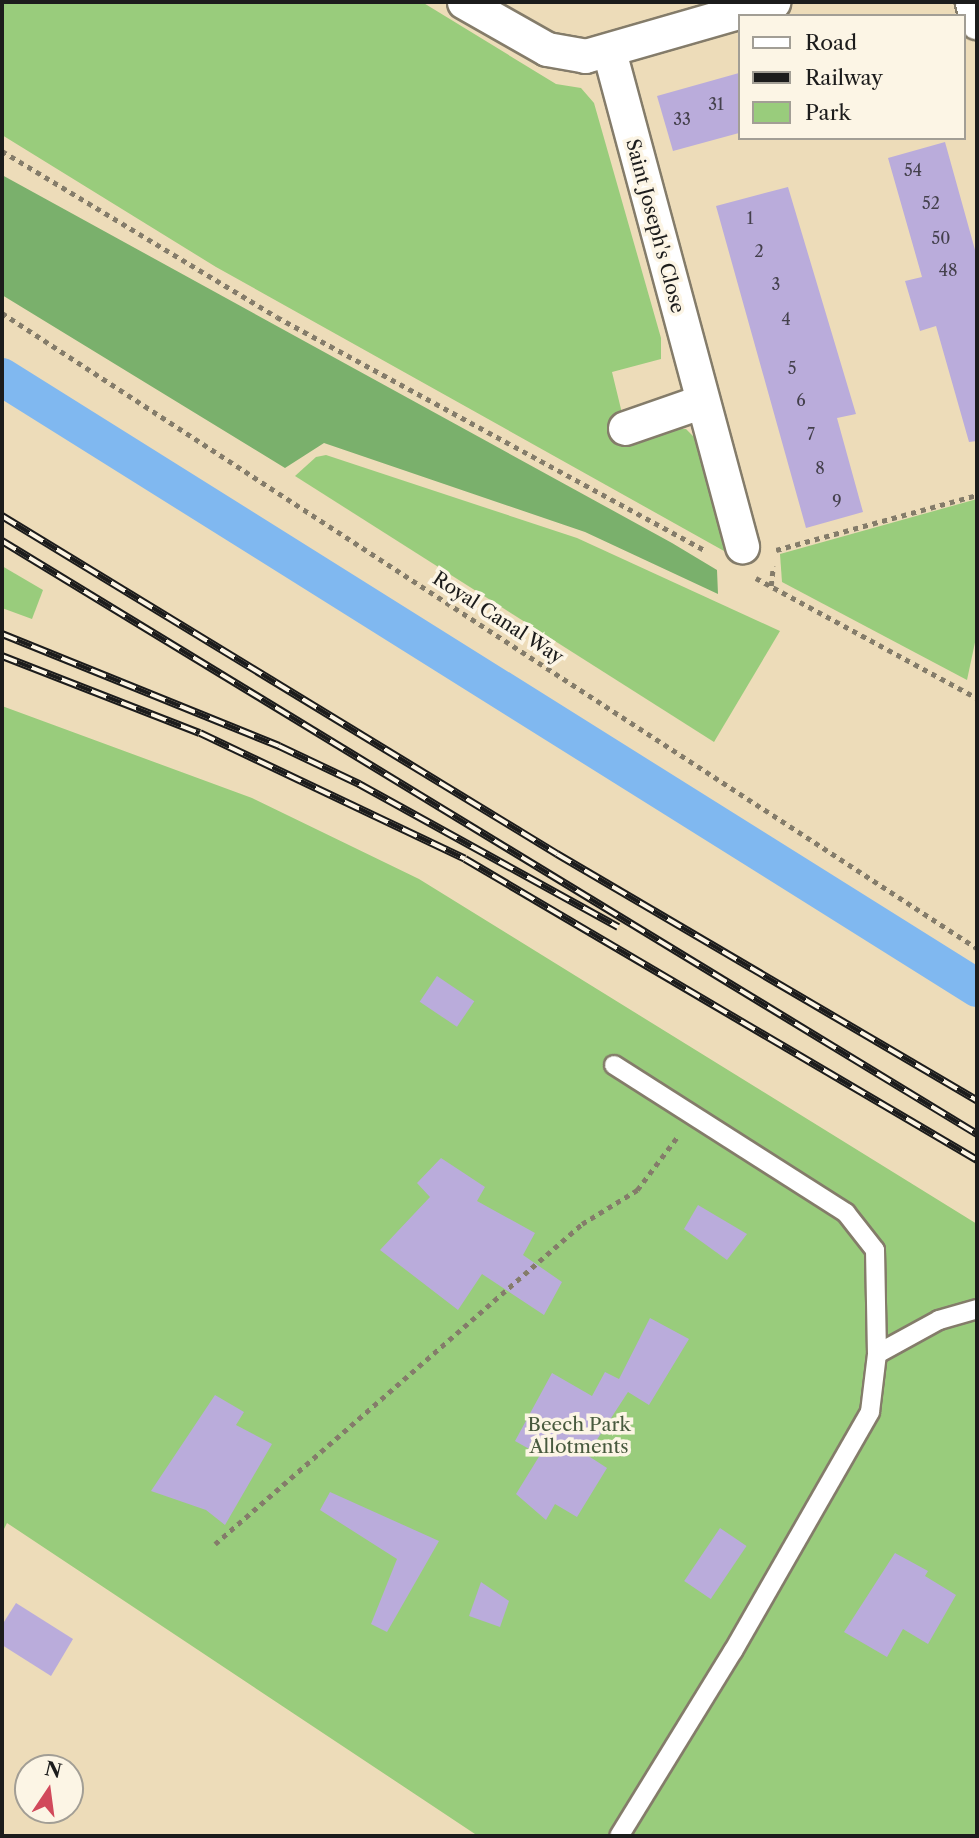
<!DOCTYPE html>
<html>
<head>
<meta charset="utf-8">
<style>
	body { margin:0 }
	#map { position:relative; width:979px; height:1838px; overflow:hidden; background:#eddcb9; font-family:"Libre Caslon Text",serif }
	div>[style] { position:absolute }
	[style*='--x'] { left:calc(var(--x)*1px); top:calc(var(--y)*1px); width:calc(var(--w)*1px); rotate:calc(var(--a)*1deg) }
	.green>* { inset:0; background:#99cc7c }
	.forest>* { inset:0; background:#7ab06c }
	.canal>* { height:38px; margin:-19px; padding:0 19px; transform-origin:19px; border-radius:19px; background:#80b8f0 }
	.building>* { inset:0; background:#baacdb; transform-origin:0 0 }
	.path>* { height:4.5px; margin-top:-2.25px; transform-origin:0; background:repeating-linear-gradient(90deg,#847c6a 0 5px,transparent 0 10px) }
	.roads { filter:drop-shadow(2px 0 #847c6a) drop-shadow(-2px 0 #847c6a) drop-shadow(0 2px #847c6a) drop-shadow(0 -2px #847c6a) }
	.lane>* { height:18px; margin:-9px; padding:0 9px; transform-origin:9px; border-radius:9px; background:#fff }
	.street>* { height:33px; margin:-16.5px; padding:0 16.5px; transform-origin:16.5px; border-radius:16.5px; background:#fff }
	.rail>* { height:8px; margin-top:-4px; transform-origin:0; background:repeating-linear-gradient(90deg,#fcf5e5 0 16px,#1c1c1c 0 32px); box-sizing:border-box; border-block:2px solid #1c1c1c }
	span { translate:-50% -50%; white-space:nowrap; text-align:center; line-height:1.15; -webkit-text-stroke:7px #fcf5e5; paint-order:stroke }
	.number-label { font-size:16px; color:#44404c }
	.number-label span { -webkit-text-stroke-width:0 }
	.street-label { font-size:19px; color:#1c1c1c }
	.park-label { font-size:19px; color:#485a3e }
	.frame { position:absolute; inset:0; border:4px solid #1c1c1c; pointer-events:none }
	.legend { position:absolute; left:738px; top:14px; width:228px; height:126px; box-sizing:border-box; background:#fcf5e5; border:2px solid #a29e95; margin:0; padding:9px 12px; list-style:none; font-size:21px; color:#1c1c1c }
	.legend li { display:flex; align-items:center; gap:14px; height:35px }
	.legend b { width:35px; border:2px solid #a29e95 }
	.north { position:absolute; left:14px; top:1754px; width:70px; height:70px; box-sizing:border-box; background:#fcf5e5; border:2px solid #a29e95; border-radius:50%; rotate:13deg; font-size:19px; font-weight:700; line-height:28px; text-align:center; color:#1c1c1c }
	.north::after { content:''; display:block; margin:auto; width:24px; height:32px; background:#d1495b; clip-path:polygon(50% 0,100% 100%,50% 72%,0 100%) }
</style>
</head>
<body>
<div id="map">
	<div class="green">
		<div style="clip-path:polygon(2px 2px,422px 2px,556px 84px,581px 88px,594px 103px,661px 338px,661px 359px,612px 372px,628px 438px,667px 428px,686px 429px,701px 444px,733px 556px,216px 267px,2px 135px)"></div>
		<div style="clip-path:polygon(326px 455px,577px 538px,780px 631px,714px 742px,295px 476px,316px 457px)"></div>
		<div style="clip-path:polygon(977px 499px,977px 633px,967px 680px,782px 582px,780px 554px)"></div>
		<div style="clip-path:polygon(2px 566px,43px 590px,32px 619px,2px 608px)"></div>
		<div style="clip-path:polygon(2px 706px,252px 798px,419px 879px,977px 1224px,977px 1836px,478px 1836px,7px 1523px,2px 1533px)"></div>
	</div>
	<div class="forest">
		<div style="clip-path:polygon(2px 175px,672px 543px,717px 570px,718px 594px,585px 532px,324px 443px,285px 468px,2px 295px)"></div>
	</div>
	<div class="canal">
		<div style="--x:2;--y:377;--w:1151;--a:32.07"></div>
	</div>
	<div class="building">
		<div style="clip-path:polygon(739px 73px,739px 133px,673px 151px,657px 96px)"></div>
		<div style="clip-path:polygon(945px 142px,977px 257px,977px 441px,969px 442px,936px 326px,920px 331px,905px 281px,922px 277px,888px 158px)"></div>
		<div style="clip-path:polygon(788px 187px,856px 414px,837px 418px,863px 512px,806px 528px,716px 206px)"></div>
		<div style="left:437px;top:976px;width:45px;height:31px;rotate:34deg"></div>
		<div style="clip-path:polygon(441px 1158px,485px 1187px,477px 1201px,535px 1233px,523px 1255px,562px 1282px,544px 1315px,482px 1274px,458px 1310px,380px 1250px,430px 1197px,417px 1183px)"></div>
		<div style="clip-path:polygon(698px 1205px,747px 1234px,727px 1260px,684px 1229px)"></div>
		<div style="clip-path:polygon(650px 1318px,689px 1339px,649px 1405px,628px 1392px,587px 1455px,607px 1468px,577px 1517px,555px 1504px,546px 1520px,516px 1494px,540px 1455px,515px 1441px,552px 1373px,592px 1396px,605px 1372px,619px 1379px)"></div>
		<div style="clip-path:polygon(215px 1395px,244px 1412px,236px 1425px,272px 1444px,225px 1525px,206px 1510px,151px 1491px)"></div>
		<div style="clip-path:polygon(330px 1492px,439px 1541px,387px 1632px,371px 1624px,397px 1559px,320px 1510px)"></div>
		<div style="left:720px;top:1528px;width:32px;height:64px;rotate:34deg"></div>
		<div style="clip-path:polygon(895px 1553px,928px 1571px,925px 1576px,956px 1595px,928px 1644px,903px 1629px,887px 1657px,844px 1632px)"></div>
		<div style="clip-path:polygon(481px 1582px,509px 1601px,500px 1627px,469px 1616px)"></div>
		<div style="clip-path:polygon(16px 1603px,73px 1639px,51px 1676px,2px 1645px,2px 1625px)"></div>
	</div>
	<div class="path">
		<div style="--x:2;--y:151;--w:321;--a:31.1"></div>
		<div style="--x:277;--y:317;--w:489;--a:28.6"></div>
		<div style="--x:2;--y:313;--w:1164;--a:33.08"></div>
		<div style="--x:776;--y:550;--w:208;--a:-15.3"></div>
		<div style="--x:756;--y:578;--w:251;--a:28.5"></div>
		<div style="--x:771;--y:586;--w:20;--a:-84"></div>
		<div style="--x:215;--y:1544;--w:487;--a:-41.1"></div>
		<div style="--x:582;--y:1224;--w:65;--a:-31.7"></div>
		<div style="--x:637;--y:1190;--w:68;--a:-52.8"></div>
	</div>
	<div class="roads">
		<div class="lane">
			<div style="--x:614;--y:1065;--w:275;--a:32.5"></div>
			<div style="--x:846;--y:1213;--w:47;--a:51.9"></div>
			<div style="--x:875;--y:1250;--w:104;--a:88.9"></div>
			<div style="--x:877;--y:1354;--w:58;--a:96.9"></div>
			<div style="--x:870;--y:1412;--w:275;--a:119.8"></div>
			<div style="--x:733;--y:1651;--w:217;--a:121.6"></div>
			<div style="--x:877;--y:1354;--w:71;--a:-28.7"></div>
			<div style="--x:939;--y:1320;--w:40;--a:-16"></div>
		</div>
		<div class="street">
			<div style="--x:464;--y:2;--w:95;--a:29.5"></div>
			<div style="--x:547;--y:49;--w:39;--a:10"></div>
			<div style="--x:585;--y:56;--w:196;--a:-16"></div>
			<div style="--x:972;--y:2;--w:21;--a:76"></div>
			<div style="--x:609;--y:51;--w:513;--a:74.96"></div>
			<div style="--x:625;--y:428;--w:79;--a:-19.1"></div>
		</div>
	</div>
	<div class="rail">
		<div style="--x:2;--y:516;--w:650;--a:31.34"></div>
		<div style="--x:557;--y:854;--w:487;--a:30.4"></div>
		<div style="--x:2;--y:541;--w:1141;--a:31.31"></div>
		<div style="--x:2;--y:634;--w:299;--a:22"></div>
		<div style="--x:279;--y:746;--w:89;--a:25.4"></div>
		<div style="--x:359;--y:784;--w:296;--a:28.9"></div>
		<div style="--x:2;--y:656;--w:212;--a:21.3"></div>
		<div style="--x:200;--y:733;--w:293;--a:25.4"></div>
		<div style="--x:465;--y:859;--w:594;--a:30.45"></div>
	</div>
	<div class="number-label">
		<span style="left:716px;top:104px">31</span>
		<span style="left:682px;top:119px">33</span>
		<span style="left:913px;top:170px">54</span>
		<span style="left:931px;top:203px">52</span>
		<span style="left:750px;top:218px">1</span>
		<span style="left:941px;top:238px">50</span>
		<span style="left:759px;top:251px">2</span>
		<span style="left:948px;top:270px">48</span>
		<span style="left:776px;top:284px">3</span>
		<span style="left:786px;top:319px">4</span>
		<span style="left:792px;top:368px">5</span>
		<span style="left:801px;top:400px">6</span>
		<span style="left:811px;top:434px">7</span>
		<span style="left:820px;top:468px">8</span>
		<span style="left:837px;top:501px">9</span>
	</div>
	<div class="street-label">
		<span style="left:655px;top:226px;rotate:75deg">Saint Joseph's Close</span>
		<span style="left:498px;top:618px;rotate:33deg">Royal Canal Way</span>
	</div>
	<div class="park-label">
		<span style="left:579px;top:1436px">Beech Park<br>Allotments</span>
	</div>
	<div class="frame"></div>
	<ul class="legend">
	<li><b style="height:9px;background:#fff"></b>Road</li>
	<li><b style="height:9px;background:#1c1c1c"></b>Railway</li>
	<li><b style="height:19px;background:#99cc7c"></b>Park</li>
	</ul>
	<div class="north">N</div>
</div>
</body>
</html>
